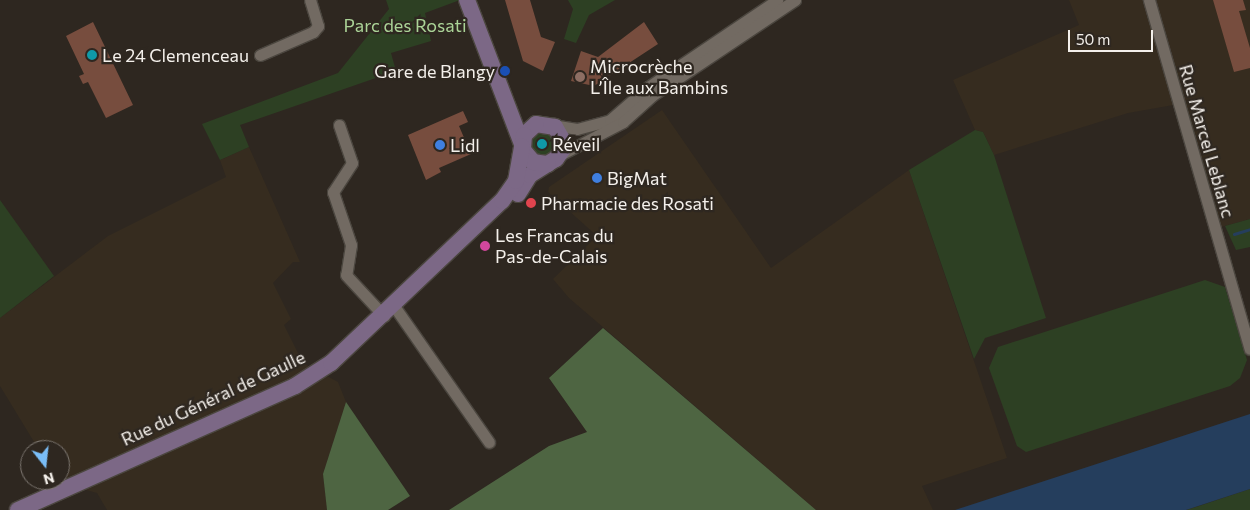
<!DOCTYPE html>
<html>
<head>
<meta charset="utf-8">
<style>
	body { margin:0 }
	#map { position:relative; width:1250px; height:510px; overflow:hidden; background:#2e2720; font-family:Commissioner,sans-serif }
	div>[style] { position:absolute }
	[style*='--x'] { left:calc(var(--x)*1px); top:calc(var(--y)*1px); width:calc(var(--w)*1px); rotate:calc(var(--a)*1deg) }
	.built>* { inset:0; background:#362c1f }
	.green>* { inset:0; background:#2d4023 }
	.forest>* { inset:0; background:#4e6542 }
	.water>* { inset:0; background:#253e5d }
	.stream>* { height:3px; margin:-1.5px; padding:0 1.5px; transform-origin:1.5px; border-radius:1.5px; background:#253e5d }
	.building>* { inset:0; background:#774d3e }
	.roads { filter:drop-shadow(1px 0 #4b463f) drop-shadow(-1px 0 #4b463f) drop-shadow(0 1px #4b463f) drop-shadow(0 -1px #4b463f) }
	.street>* { height:11px; margin:-5.5px; padding:0 5.5px; transform-origin:5.5px; border-radius:5.5px; background:#726a62 }
	.secondary>* { height:16px; margin:-8px; padding:0 8px; transform-origin:8px; border-radius:8px; background:#7c6886 }
	.dots>* { width:14px; height:14px; translate:-50% -50%; box-sizing:border-box; border:2px solid #2e2720; border-radius:50% }
	span { translate:-50% -50%; white-space:nowrap; text-align:center; line-height:1.15; -webkit-text-stroke:4.5px #2e2720; paint-order:stroke }
	.park-label { font-size:18px; color:#abd397 }
	.poi-label { font-size:18px; color:#f4f0eb }
	.left { translate:0 -50%; text-align:left }
	.right { translate:-100% -50%; text-align:right }
	.street-label { font-size:18px; color:#f4f0eb }
	.north { position:absolute; left:20px; top:440px; width:50px; height:50px; box-sizing:border-box; background:#2e2720; border:1px solid #7d7771; border-radius:50%; rotate:164deg; font-size:14px; font-weight:700; line-height:20px; text-align:center; color:#f4f0eb }
	.north::after { content:''; display:block; margin:auto; width:18px; height:22px; background:#7abef8; clip-path:polygon(50% 0,100% 100%,50% 72%,0 100%) }
	.scale { position:absolute; left:1068px; top:30px; width:85px; height:22px; box-sizing:border-box; border:2px solid #f4f0eb; border-top:0; padding-left:6px; font-size:15px; line-height:18px; white-space:nowrap; color:#f4f0eb; -webkit-text-stroke:4px #2e2720; paint-order:stroke }
</style>
</head>
<body>
<div id="map">
	<div class="built">
		<div style="clip-path:polygon(1069px 0,1250px 0,1250px 219px,1214px 229px,1179px 104px,1128px 113px,994px 155px,983px 132px,975px 130px,953px 80px,1079px 25px)"></div>
		<div style="clip-path:polygon(662px 110px,771px 268px,909px 170px,1007px 458px,922px 486px,933px 510px,816px 510px,569px 298px,553px 279px,597px 236px,548px 192px,549px 187px)"></div>
		<div style="clip-path:polygon(249px 147px,300px 262px,293px 262px,273px 283px,291px 319px,284px 325px,303px 363px,338px 382px,346px 402px,323px 474px,327px 510px,107px 510px,97px 493px,58px 482px,60px 450px,39px 450px,0 386px,0 318px,108px 236px,226px 177px,220px 160px)"></div>
	</div>
	<div class="green">
		<div style="clip-path:polygon(386px 0,460px 0,425px 13px,431px 41px,391px 53px,396px 71px,240px 125px,249px 147px,220px 160px,202px 124px,338px 73px,389px 9px)"></div>
		<div style="clip-path:polygon(568px 0,615px 0,589px 15px,576px 43px,564px 39px,573px 9px)"></div>
		<div style="clip-path:polygon(975px 130px,983px 132px,994px 155px,1046px 318px,985px 338px,974px 359px,909px 170px)"></div>
		<div style="clip-path:polygon(536px 131px,553px 134px,556px 147px,551px 154px,542px 157px,531px 151px,530px 138px)"></div>
		<div style="clip-path:polygon(0 200px,54px 276px,0 318px)"></div>
		<div style="clip-path:polygon(1250px 219px,1250px 247px,1236px 250px,1225px 226px)"></div>
		<div style="clip-path:polygon(1205px 280px,1225px 287px,1247px 360px,1240px 378px,1230px 386px,1026px 452px,1017px 446px,989px 368px,998px 347px)"></div>
		<div style="clip-path:polygon(1250px 489px,1250px 510px,1186px 510px,1196px 507px)"></div>
	</div>
	<div class="forest">
		<div style="clip-path:polygon(603px 328px,816px 510px,449px 510px,549px 446px,587px 432px,549px 378px)"></div>
		<div style="clip-path:polygon(346px 402px,410px 496px,388px 510px,327px 510px,323px 474px)"></div>
	</div>
	<div class="water">
		<div style="clip-path:polygon(1250px 414px,1250px 489px,1186px 510px,955px 510px)"></div>
	</div>
	<div class="stream">
		<div style="--x:1234;--y:234;--w:17;--a:-17"></div>
	</div>
	<div class="building">
		<div style="clip-path:polygon(505px 0,530px 0,541px 37px,555px 42px,543px 71px,523px 61px)"></div>
		<div style="clip-path:polygon(1213px 0,1243px 0,1246px 10px,1239px 11px,1250px 48px,1250px 68px,1234px 72px)"></div>
		<div style="clip-path:polygon(93px 22px,133px 105px,106px 118px,88px 82px,83px 84px,79px 76px,84px 74px,66px 36px)"></div>
		<div style="clip-path:polygon(644px 22px,658px 44px,594px 86px,571px 81px,581px 51px,598px 57px)"></div>
		<div style="clip-path:polygon(463px 111px,468px 122px,459px 126px,471px 154px,439px 168px,441px 172px,426px 180px,408px 135px)"></div>
	</div>
	<div class="roads">
		<div class="street">
			<div style="--x:1149;--y:0;--w:363;--a:73.9"></div>
			<div style="--x:260;--y:55;--w:58;--a:-23.5"></div>
			<div style="--x:313;--y:32;--w:8;--a:-50"></div>
			<div style="--x:318;--y:26;--w:27;--a:-107"></div>
			<div style="--x:339;--y:125;--w:40;--a:71.1"></div>
			<div style="--x:352;--y:163;--w:35;--a:123"></div>
			<div style="--x:333;--y:192;--w:56;--a:71.2"></div>
			<div style="--x:351;--y:245;--w:30;--a:99"></div>
			<div style="--x:346;--y:275;--w:56;--a:47.2"></div>
			<div style="--x:552;--y:125;--w:25;--a:9"></div>
			<div style="--x:577;--y:129;--w:34;--a:-15"></div>
			<div style="--x:610;--y:120;--w:50;--a:-41"></div>
			<div style="--x:648;--y:87;--w:156;--a:-34"></div>
			<div style="--x:560;--y:155;--w:71;--a:-27.6"></div>
			<div style="--x:623;--y:122;--w:40;--a:-42"></div>
			<div style="--x:653;--y:95;--w:171;--a:-33.8"></div>
			<div style="--x:394;--y:306;--w:166;--a:55.1"></div>
		</div>
		<div class="secondary">
			<div style="--x:467;--y:0;--w:154;--a:69.1"></div>
			<div style="--x:518;--y:194;--w:22;--a:-58"></div>
			<div style="--x:530;--y:175;--w:31;--a:-32"></div>
			<div style="--x:556;--y:159;--w:12;--a:-55"></div>
			<div style="--x:563;--y:149;--w:10;--a:-96"></div>
			<div style="--x:562;--y:139;--w:14;--a:-120"></div>
			<div style="--x:555;--y:127;--w:19;--a:-171"></div>
			<div style="--x:536;--y:124;--w:16;--a:137"></div>
			<div style="--x:524;--y:135;--w:15;--a:94"></div>
			<div style="--x:523;--y:150;--w:16;--a:50"></div>
			<div style="--x:533;--y:162;--w:15;--a:8"></div>
			<div style="--x:18;--y:510;--w:303;--a:-24.1"></div>
			<div style="--x:295;--y:386;--w:43;--a:-32.6"></div>
			<div style="--x:331;--y:363;--w:236;--a:-43.5"></div>
			<div style="--x:502;--y:201;--w:24;--a:-55"></div>
			<div style="--x:516;--y:181;--w:35;--a:-80"></div>
		</div>
	</div>
	<div class="dots">
		<div style="left:92px;top:55px;background:#0f9aa8"></div>
		<div style="left:505px;top:71px;background:#1a4fb4"></div>
		<div style="left:580px;top:77px;background:#8d6e63"></div>
		<div style="left:542px;top:144px;background:#0f9aa8"></div>
		<div style="left:440px;top:145px;background:#3f7fe0"></div>
		<div style="left:597px;top:178px;background:#3f7fe0"></div>
		<div style="left:531px;top:203px;background:#e0444e"></div>
		<div style="left:485px;top:246px;background:#d1479c"></div>
	</div>
	<div class="park-label">
		<span style="left:405px;top:25px">Parc des Rosati</span>
	</div>
	<div class="poi-label">
		<span class="left" style="left:102px;top:55px">Le 24 Clemenceau</span>
		<span class="left" style="left:590px;top:77px">Microcrèche<br>L’Île aux Bambins</span>
		<span class="right" style="left:495px;top:71px">Gare de Blangy</span>
		<span class="left" style="left:552px;top:144px">Réveil</span>
		<span class="left" style="left:450px;top:145px">Lidl</span>
		<span class="left" style="left:607px;top:178px">BigMat</span>
		<span class="left" style="left:541px;top:203px">Pharmacie des Rosati</span>
		<span class="left" style="left:495px;top:246px">Les Francas du<br>Pas-de-Calais</span>
	</div>
	<div class="street-label">
		<span style="left:1207px;top:141px;rotate:74deg">Rue Marcel Leblanc</span>
		<span style="left:213px;top:398px;rotate:-25deg">Rue du Général de Gaulle</span>
	</div>
	<div class="north">N</div>
	<div class="scale">50 m</div>
</div>
</body>
</html>
